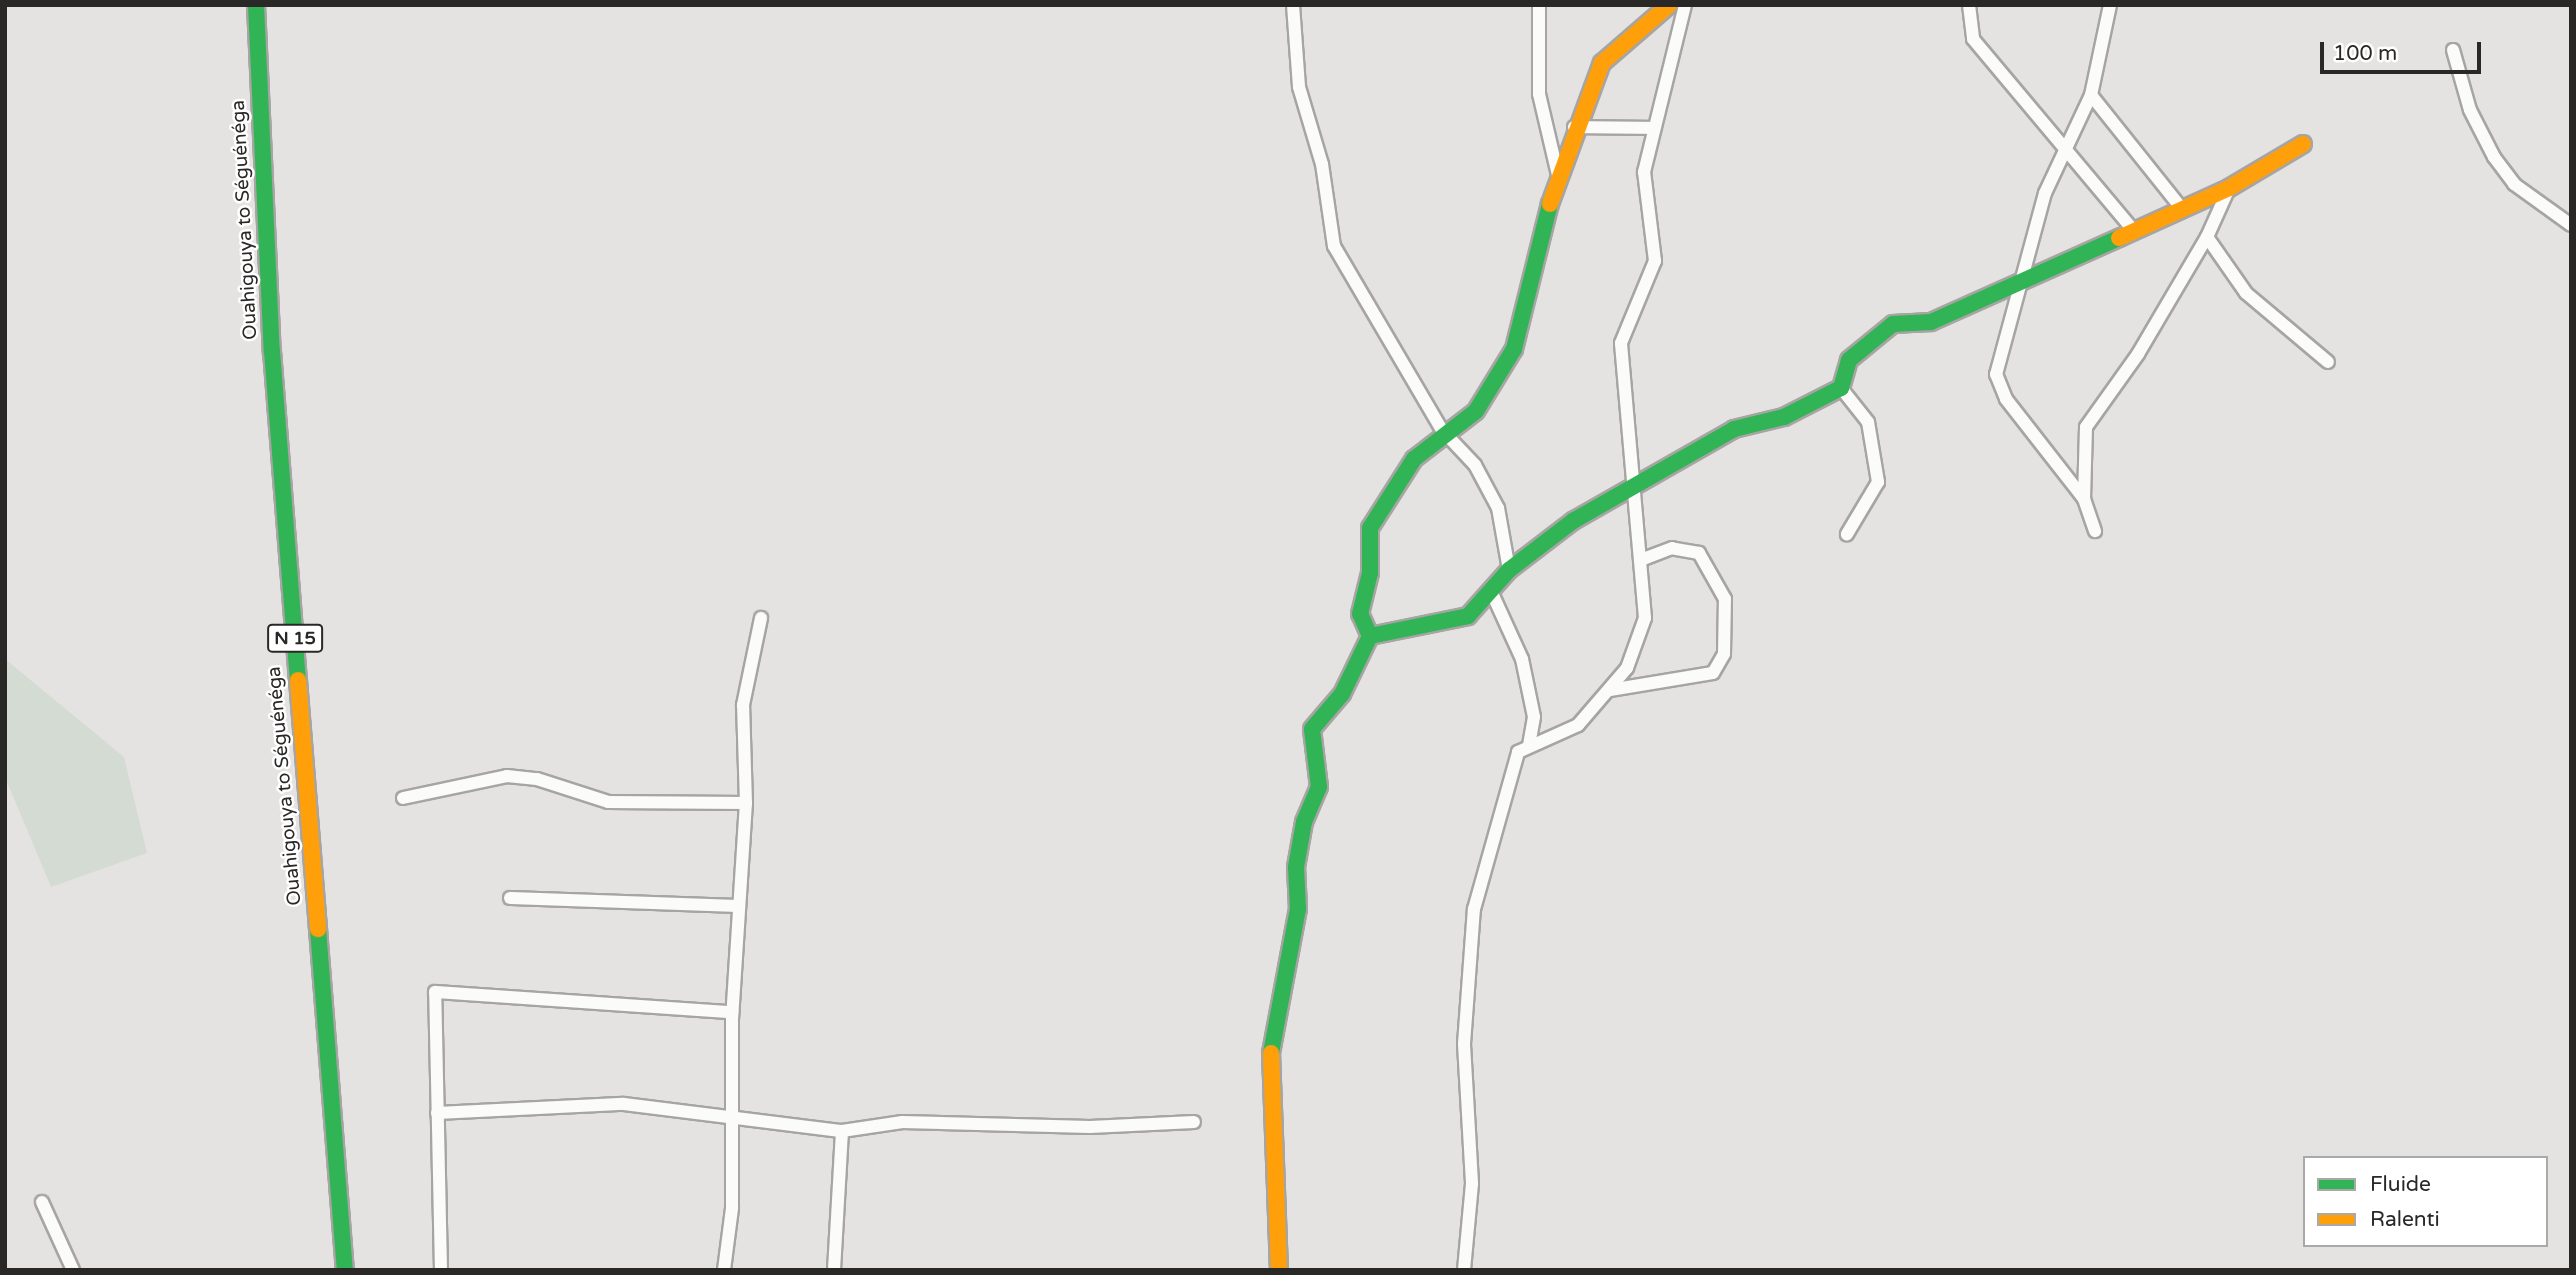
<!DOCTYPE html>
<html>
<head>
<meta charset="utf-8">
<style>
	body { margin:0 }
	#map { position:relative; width:2576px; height:1275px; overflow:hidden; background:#e5e3e1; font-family:"Varela Round",sans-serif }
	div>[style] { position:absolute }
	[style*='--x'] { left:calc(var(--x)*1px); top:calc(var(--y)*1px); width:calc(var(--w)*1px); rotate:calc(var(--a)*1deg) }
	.green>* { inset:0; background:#d3dbd2 }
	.roads { filter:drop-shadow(2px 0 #a7a5a3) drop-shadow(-2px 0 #a7a5a3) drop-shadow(0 2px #a7a5a3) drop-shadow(0 -2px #a7a5a3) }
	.street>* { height:12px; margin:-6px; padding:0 6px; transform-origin:6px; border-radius:6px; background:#fbfbfa }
	.fast>* { height:16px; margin:-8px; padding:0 8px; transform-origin:8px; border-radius:8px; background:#30b455 }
	.slow>* { height:16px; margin:-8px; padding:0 8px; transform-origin:8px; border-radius:8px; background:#ff9f0a }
	span { translate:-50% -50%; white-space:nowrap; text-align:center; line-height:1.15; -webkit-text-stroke:5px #fff; paint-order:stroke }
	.shield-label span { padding:2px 5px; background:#fff; border:2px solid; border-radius:5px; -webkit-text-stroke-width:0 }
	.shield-label { font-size:18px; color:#2a2827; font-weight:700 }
	.street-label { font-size:19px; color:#2a2827 }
	.frame { position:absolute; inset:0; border:7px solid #2a2827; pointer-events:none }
	.legend { position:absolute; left:2303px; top:1156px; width:245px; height:91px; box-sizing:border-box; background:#fff; border:2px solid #aaa9a9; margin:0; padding:9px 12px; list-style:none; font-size:21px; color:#2a2827 }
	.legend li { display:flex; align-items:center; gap:14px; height:35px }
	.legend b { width:35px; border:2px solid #aaa9a9 }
	.scale { position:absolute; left:2320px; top:42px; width:161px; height:32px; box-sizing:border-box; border:4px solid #2a2827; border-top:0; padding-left:9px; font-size:21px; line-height:24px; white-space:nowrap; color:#2a2827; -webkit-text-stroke:5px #fff; paint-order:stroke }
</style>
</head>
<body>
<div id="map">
	<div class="green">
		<div style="clip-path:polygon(5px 659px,124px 757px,147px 853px,51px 887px,5px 777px)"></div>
	</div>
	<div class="roads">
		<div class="street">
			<div style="--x:1293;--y:5;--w:82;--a:85.8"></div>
			<div style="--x:1299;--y:87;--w:80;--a:73.4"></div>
			<div style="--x:1322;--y:164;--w:83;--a:81.7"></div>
			<div style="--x:1334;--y:246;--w:213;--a:59.6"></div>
			<div style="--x:1442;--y:430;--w:48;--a:46.7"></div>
			<div style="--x:1475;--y:465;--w:49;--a:61.9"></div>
			<div style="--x:1498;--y:508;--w:63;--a:79.9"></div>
			<div style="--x:1539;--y:5;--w:89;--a:90"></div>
			<div style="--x:1539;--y:94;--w:83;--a:76.8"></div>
			<div style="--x:1969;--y:5;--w:34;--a:83"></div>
			<div style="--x:1973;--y:39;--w:251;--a:50"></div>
			<div style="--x:2110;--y:5;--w:92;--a:101.9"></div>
			<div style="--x:2091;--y:95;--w:146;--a:51.4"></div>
			<div style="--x:2453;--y:50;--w:62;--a:74.2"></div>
			<div style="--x:2470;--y:110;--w:53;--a:62.9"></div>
			<div style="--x:2494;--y:157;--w:34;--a:53"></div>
			<div style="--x:2514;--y:184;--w:70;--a:35.7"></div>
			<div style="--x:2091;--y:95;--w:108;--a:115.1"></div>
			<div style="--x:2045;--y:193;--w:188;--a:105.1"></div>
			<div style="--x:1996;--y:374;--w:27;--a:68"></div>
			<div style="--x:2006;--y:399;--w:127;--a:52"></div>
			<div style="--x:2084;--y:499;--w:34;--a:71"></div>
			<div style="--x:1574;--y:127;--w:80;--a:0.7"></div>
			<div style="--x:2207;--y:237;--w:68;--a:55.1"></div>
			<div style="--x:2246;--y:293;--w:107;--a:40.1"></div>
			<div style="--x:1841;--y:388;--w:43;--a:51.5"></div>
			<div style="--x:1868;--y:422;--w:61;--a:80.5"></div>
			<div style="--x:1878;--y:482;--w:61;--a:120.8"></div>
			<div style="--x:2084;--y:499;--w:72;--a:-88.4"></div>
			<div style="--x:2086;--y:427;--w:90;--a:-54.5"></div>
			<div style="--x:2138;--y:354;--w:136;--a:-59.5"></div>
			<div style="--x:2207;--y:237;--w:54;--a:-65.8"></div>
			<div style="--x:1491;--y:591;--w:75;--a:65.5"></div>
			<div style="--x:1522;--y:659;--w:59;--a:78.3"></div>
			<div style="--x:1534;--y:717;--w:28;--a:100"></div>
			<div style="--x:1610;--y:690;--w:104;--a:-9.4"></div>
			<div style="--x:1713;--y:673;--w:22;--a:-60"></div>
			<div style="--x:1724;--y:654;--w:55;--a:-89"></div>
			<div style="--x:1725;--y:599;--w:53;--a:-119.5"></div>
			<div style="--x:1699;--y:553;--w:27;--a:-170"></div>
			<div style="--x:1672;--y:548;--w:34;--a:159"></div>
			<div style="--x:403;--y:798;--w:106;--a:-11.9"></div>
			<div style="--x:507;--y:776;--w:30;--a:6"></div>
			<div style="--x:537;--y:779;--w:75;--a:17.9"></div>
			<div style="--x:608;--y:802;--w:138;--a:0.4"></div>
			<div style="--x:510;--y:898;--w:229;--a:2"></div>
			<div style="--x:437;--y:1113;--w:187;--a:-2.8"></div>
			<div style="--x:624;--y:1104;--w:220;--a:7.1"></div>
			<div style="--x:842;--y:1131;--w:61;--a:-8.5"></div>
			<div style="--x:902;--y:1122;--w:188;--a:1.5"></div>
			<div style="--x:1090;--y:1127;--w:104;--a:-2.8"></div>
			<div style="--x:42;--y:1202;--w:75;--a:65.5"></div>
			<div style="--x:441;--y:1270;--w:278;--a:-91.2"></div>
			<div style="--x:435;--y:992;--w:298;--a:3.9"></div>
			<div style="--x:724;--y:1270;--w:63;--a:-82.6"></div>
			<div style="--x:732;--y:1208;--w:189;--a:-90"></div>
			<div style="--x:732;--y:1019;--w:215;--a:-86.3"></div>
			<div style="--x:746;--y:804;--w:99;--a:-91.7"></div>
			<div style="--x:743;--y:705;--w:89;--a:-78.3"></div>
			<div style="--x:834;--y:1270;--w:139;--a:-86.7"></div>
			<div style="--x:1464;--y:1270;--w:87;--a:-84.7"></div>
			<div style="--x:1472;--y:1183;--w:139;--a:-93.3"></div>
			<div style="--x:1464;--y:1044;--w:135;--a:-85.8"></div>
			<div style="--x:1474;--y:909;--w:163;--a:-74.3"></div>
			<div style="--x:1518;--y:752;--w:66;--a:-24.2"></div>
			<div style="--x:1578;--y:725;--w:75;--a:-49.3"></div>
			<div style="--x:1627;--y:668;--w:53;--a:-70.2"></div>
			<div style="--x:1645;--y:618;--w:276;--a:-95"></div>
			<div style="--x:1621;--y:343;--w:89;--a:-67.5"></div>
			<div style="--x:1655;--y:261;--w:90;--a:-97"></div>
			<div style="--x:1644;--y:172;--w:172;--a:-76.2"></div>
		</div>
		<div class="fast">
			<div style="--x:256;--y:5;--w:346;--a:87.4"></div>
			<div style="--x:272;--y:351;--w:330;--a:85.5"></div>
			<div style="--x:1370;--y:636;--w:100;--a:-11.5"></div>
			<div style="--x:1468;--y:616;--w:62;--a:-48.3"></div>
			<div style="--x:1509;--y:570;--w:81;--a:-37.4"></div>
			<div style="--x:1573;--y:521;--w:185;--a:-29.7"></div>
			<div style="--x:1734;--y:429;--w:51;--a:-13.5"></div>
			<div style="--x:1784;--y:417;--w:64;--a:-27"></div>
			<div style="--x:1841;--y:388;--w:29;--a:-74"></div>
			<div style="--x:1849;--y:360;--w:57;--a:-39.3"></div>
			<div style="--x:1893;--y:324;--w:38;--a:-3"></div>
			<div style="--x:1931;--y:322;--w:206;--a:-24.1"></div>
			<div style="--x:318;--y:929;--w:342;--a:85.5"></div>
			<div style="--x:1271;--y:1053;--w:147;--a:-79.4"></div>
			<div style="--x:1298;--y:909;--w:42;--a:-92.7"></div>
			<div style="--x:1296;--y:867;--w:46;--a:-79.9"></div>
			<div style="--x:1304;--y:822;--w:38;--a:-67"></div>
			<div style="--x:1319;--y:787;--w:58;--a:-96.9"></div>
			<div style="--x:1312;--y:729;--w:46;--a:-49.4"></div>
			<div style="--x:1342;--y:694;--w:64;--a:-64.2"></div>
			<div style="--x:1370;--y:636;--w:24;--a:-114"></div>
			<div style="--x:1360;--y:614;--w:42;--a:-76.3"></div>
			<div style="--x:1370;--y:573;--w:45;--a:-90"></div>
			<div style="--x:1370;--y:528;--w:82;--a:-57.5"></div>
			<div style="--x:1414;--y:459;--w:78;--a:-37.7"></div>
			<div style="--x:1476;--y:411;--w:73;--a:-58.5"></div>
			<div style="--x:1514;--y:349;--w:149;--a:-76.1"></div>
		</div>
		<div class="slow">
			<div style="--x:1550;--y:204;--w:150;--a:-69.8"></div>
			<div style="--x:1602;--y:63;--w:89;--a:-40.9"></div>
			<div style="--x:2119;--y:238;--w:121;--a:-24.4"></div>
			<div style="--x:2229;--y:188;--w:86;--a:-30.7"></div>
			<div style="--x:298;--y:680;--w:250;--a:85.4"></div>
			<div style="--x:1271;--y:1053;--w:217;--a:87.9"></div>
		</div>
	</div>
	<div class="shield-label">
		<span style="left:295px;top:638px">N 15</span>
	</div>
	<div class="street-label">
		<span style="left:245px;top:220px;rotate:-93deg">Ouahigouya to Séguénéga</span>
		<span style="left:285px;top:786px;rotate:-95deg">Ouahigouya to Séguénéga</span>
	</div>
	<div class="frame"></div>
	<ul class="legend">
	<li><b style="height:9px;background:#30b455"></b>Fluide</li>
	<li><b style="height:9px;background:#ff9f0a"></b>Ralenti</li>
	</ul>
	<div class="scale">100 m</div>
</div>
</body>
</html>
